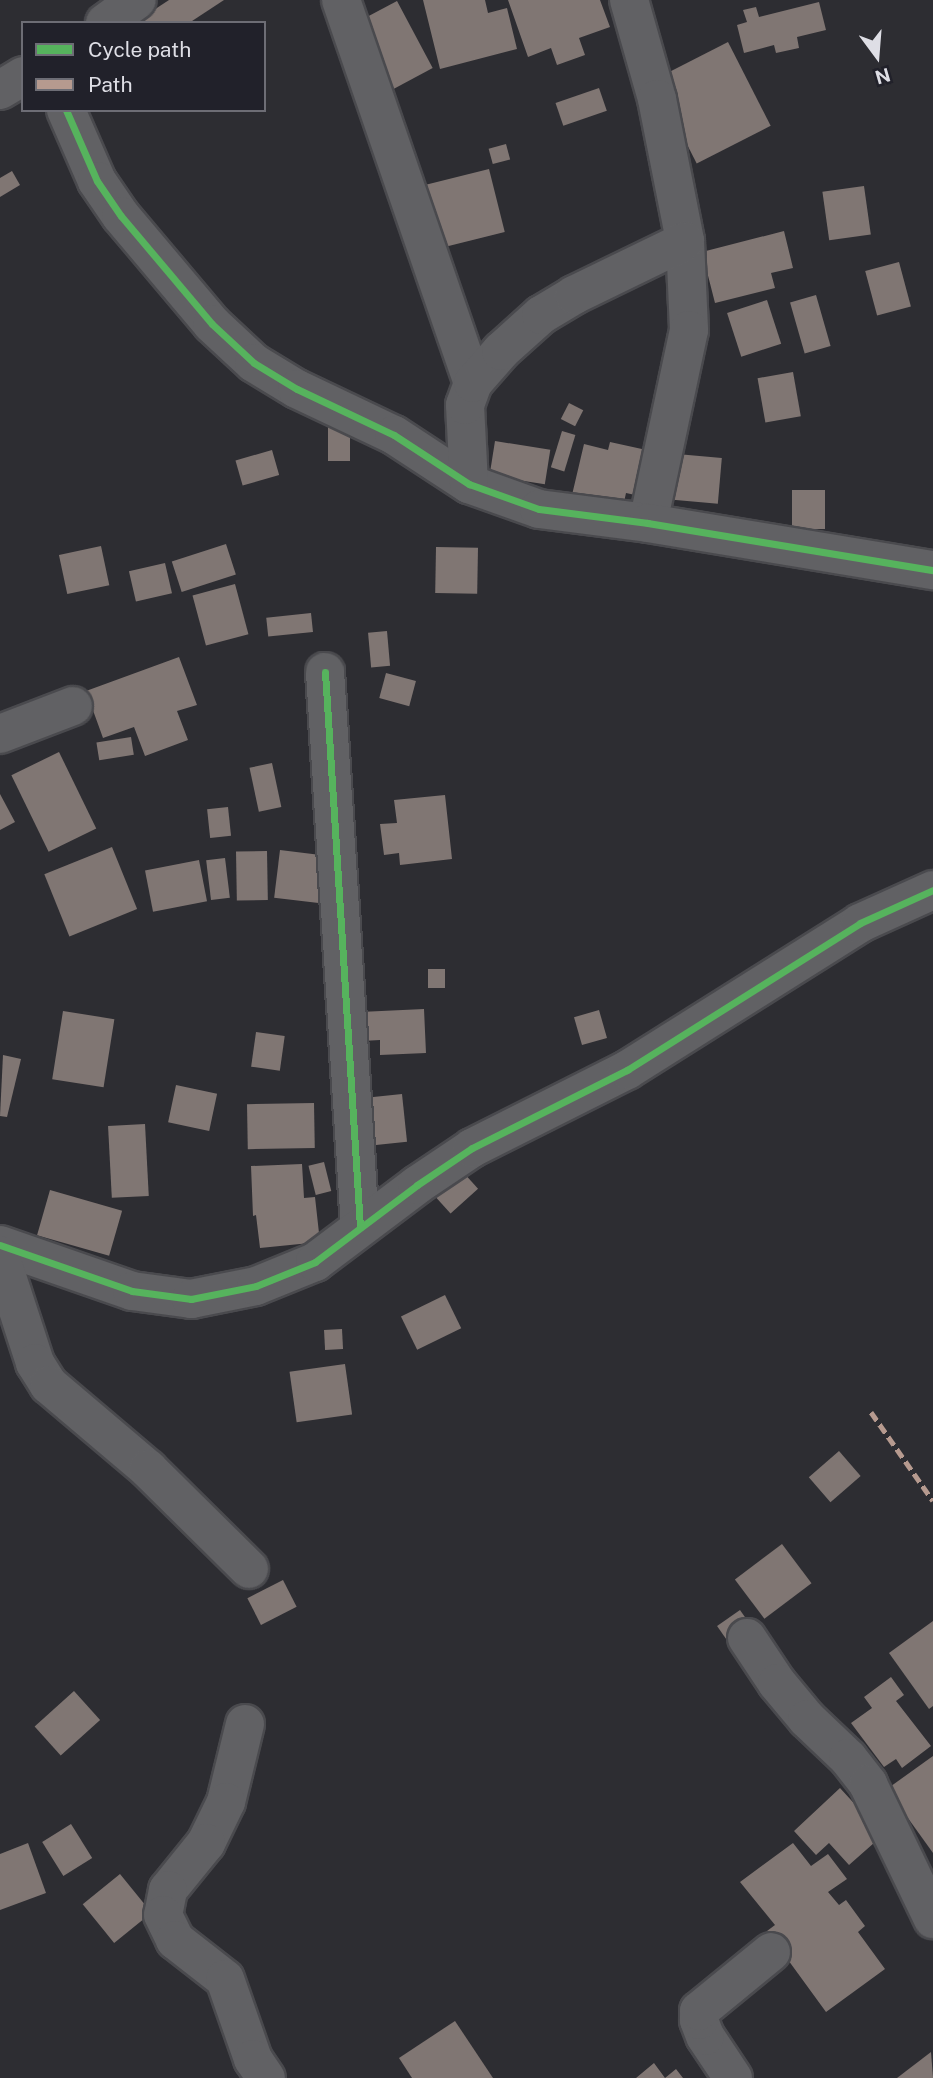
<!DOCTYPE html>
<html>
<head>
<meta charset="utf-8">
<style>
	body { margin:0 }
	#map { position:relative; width:933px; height:2078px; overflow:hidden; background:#2d2d32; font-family:"Public Sans",sans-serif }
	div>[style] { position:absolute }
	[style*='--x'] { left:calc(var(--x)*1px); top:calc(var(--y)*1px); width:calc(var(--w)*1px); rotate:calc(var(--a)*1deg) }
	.building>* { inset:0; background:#807673; transform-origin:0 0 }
	.roads { filter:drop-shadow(2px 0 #4a4a4e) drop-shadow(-2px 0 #4a4a4e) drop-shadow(0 2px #4a4a4e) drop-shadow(0 -2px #4a4a4e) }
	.minor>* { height:38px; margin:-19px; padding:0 19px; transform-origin:19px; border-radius:19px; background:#616164 }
	.quiet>* { height:5px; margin-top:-2.5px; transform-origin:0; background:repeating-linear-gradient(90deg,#b69a8f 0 10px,transparent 0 15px) }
	.cycleway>* { height:7px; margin:-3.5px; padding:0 3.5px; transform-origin:3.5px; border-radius:3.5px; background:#56b35d }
	span { translate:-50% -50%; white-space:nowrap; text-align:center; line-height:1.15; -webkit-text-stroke:7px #21212a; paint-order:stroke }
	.legend { position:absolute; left:21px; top:21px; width:245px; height:91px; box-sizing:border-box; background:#21212a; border:2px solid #6d6d75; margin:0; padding:9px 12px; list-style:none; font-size:21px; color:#dedee5 }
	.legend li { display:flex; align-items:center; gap:14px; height:35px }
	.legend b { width:35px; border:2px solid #6d6d75 }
	.north { position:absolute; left:842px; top:21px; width:70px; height:70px; -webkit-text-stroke:5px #21212a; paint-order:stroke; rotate:164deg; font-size:19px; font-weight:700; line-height:28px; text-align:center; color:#dedee5 }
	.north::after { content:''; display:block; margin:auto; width:24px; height:32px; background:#dedee5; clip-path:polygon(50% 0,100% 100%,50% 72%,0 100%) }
</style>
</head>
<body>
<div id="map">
	<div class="building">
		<div style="clip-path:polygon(169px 0,224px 0,189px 23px,134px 23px)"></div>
		<div style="clip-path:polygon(423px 0,485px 0,488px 13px,507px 8px,517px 49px,440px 69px)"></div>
		<div style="clip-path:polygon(508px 0,600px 0,610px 27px,579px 38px,585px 55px,557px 65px,551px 48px,528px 57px)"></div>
		<div style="left:397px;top:1px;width:76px;height:47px;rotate:62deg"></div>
		<div style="clip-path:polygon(819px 2px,826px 30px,797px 37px,799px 48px,776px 53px,774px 45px,744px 53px,737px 25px,747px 22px,743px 10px,756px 7px,759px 17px)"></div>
		<div style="left:728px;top:42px;width:94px;height:83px;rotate:63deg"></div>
		<div style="left:599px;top:88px;width:24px;height:46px;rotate:71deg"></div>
		<div style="left:506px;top:144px;width:16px;height:18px;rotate:75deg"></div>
		<div style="left:489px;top:169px;width:65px;height:64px;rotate:76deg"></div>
		<div style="clip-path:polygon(12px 171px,20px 185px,0 197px,0 178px)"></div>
		<div style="left:864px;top:186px;width:49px;height:42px;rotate:82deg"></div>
		<div style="clip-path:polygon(784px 231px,793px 268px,771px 273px,775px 288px,715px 303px,702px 252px)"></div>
		<div style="left:899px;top:262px;width:46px;height:35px;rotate:75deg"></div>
		<div style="left:816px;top:295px;width:53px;height:27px;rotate:74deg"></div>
		<div style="left:767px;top:300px;width:46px;height:42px;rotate:72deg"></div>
		<div style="left:793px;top:372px;width:45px;height:36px;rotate:80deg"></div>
		<div style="left:569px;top:403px;width:16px;height:18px;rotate:27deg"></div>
		<div style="left:328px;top:423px;width:22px;height:38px"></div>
		<div style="left:562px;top:431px;width:14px;height:38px;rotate:17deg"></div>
		<div style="left:495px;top:441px;width:56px;height:35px;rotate:9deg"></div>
		<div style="clip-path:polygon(610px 442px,651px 451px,640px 496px,626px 493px,623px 507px,572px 495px,584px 444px,608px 450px)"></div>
		<div style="left:272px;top:450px;width:26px;height:38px;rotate:74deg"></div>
		<div style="left:677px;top:454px;width:45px;height:46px;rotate:5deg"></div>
		<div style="left:792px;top:490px;width:33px;height:39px"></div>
		<div style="left:226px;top:544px;width:32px;height:57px;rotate:72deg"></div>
		<div style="left:101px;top:546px;width:40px;height:43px;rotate:78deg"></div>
		<div style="left:436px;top:547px;width:42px;height:46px;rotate:1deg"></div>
		<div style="left:165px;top:563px;width:31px;height:37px;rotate:77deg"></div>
		<div style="left:235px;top:584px;width:52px;height:44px;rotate:75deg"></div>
		<div style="left:311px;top:613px;width:19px;height:45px;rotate:84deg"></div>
		<div style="left:387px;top:631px;width:35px;height:19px;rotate:85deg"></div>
		<div style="clip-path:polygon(179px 657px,197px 705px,177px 711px,188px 740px,145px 756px,134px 727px,103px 738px,86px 691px)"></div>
		<div style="left:386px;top:673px;width:31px;height:26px;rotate:15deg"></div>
		<div style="left:131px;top:737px;width:18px;height:35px;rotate:81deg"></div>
		<div style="left:59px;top:752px;width:85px;height:53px;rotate:64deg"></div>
		<div style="left:272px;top:763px;width:45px;height:23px;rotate:78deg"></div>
		<div style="clip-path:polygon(0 794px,15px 822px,0 830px)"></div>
		<div style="clip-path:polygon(445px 795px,452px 859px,400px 865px,399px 853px,384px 855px,380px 824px,397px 823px,394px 800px)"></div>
		<div style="left:228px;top:807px;width:29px;height:21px;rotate:84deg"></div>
		<div style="left:112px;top:847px;width:67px;height:73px;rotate:68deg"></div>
		<div style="left:280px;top:850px;width:49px;height:48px;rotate:7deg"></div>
		<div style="left:267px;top:851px;width:49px;height:31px;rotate:89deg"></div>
		<div style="left:225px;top:858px;width:40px;height:19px;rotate:83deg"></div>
		<div style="left:199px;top:860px;width:42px;height:55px;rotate:79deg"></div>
		<div style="left:428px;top:969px;width:17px;height:19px"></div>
		<div style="clip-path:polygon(424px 1009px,426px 1053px,380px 1055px,380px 1040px,362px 1041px,360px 1012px)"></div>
		<div style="left:599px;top:1010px;width:29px;height:26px;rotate:74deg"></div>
		<div style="left:63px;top:1011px;width:52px;height:69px;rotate:9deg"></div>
		<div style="left:256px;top:1032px;width:29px;height:35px;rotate:8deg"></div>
		<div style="clip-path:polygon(3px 1055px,21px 1059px,7px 1117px,0 1116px)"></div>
		<div style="left:176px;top:1085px;width:42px;height:38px;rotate:12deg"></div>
		<div style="left:402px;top:1094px;width:48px;height:48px;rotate:84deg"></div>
		<div style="left:314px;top:1103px;width:45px;height:67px;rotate:89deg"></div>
		<div style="left:145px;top:1124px;width:72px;height:37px;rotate:87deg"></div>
		<div style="left:324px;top:1162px;width:30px;height:16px;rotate:76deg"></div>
		<div style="clip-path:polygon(302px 1164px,304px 1198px,315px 1197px,320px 1242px,260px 1248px,256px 1215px,253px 1216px,251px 1166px)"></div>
		<div style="left:462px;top:1171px;width:24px;height:37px;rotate:48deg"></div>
		<div style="left:50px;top:1190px;width:75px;height:47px;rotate:16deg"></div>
		<div style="left:445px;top:1295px;width:37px;height:49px;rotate:64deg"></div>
		<div style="left:342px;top:1329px;width:20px;height:18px;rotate:87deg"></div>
		<div style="left:345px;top:1364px;width:51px;height:56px;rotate:82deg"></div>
		<div style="left:839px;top:1451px;width:33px;height:40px;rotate:49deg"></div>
		<div style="left:782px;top:1544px;width:49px;height:59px;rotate:53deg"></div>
		<div style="left:283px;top:1580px;width:30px;height:40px;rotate:63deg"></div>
		<div style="left:740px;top:1610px;width:24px;height:28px;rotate:55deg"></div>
		<div style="clip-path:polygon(933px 1621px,933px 1706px,929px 1709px,889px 1653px)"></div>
		<div style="clip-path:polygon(891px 1677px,904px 1695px,896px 1701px,931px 1746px,902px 1768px,896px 1759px,884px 1767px,851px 1723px,872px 1708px,864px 1697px)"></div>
		<div style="left:74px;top:1691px;width:39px;height:53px;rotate:48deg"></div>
		<div style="clip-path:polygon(933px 1756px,933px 1853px,887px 1789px)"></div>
		<div style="clip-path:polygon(840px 1788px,883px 1835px,849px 1865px,829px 1843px,816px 1855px,794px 1831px)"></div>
		<div style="left:71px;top:1824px;width:40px;height:34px;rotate:58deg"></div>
		<div style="clip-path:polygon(28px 1843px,46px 1893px,0 1910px,0 1854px)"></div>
		<div style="clip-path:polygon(793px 1843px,811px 1866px,828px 1854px,847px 1879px,828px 1892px,839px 1905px,846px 1900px,865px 1926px,858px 1932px,885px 1969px,826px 2012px,767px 1931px,775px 1925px,740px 1882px)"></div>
		<div style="left:120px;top:1874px;width:50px;height:48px;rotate:51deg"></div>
		<div style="clip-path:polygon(455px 2021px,493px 2078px,412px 2078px,399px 2058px)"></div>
		<div style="clip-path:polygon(931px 2052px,933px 2078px,897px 2078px)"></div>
		<div style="clip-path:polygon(654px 2063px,665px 2078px,676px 2069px,683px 2078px,636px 2078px)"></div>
	</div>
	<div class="roads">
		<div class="minor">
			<div style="--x:341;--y:0;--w:405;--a:71"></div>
			<div style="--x:629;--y:0;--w:103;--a:74.2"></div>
			<div style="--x:657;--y:99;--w:145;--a:78.8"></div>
			<div style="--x:685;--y:241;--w:89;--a:87.4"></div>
			<div style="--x:689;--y:330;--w:197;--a:102"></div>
			<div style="--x:105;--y:23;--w:39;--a:-36"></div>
			<div style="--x:0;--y:90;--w:27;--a:-31"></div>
			<div style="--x:66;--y:110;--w:77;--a:66.4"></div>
			<div style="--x:97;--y:181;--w:42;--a:55.6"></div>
			<div style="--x:121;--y:216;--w:141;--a:49.9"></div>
			<div style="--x:212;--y:324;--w:57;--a:42.9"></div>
			<div style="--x:254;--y:363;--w:50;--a:31.2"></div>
			<div style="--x:297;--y:389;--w:107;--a:25.4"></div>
			<div style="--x:394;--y:435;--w:90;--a:33.2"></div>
			<div style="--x:469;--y:484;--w:74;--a:19.7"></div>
			<div style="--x:539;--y:509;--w:110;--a:7.3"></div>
			<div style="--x:648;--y:523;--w:289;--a:9.4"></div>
			<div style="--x:469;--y:484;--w:79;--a:-92.9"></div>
			<div style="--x:465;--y:405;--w:23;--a:-70"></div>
			<div style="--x:473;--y:383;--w:43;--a:-48.8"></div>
			<div style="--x:501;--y:351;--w:54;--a:-42"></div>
			<div style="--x:541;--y:315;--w:39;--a:-31"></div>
			<div style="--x:574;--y:295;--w:123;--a:-25.9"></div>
			<div style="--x:325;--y:672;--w:556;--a:86.39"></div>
			<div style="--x:0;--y:734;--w:78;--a:-21"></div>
			<div style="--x:0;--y:1245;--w:140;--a:19.2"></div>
			<div style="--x:132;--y:1291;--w:60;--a:7.7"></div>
			<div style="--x:191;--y:1299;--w:66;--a:-11.3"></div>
			<div style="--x:256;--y:1286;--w:64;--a:-22.1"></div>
			<div style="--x:315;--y:1262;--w:128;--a:-37"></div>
			<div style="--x:417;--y:1185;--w:66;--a:-33.9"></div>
			<div style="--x:472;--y:1148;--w:174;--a:-26.7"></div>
			<div style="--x:627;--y:1070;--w:275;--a:-32.2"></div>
			<div style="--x:860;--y:923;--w:80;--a:-24.3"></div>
			<div style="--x:0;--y:1255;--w:114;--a:72"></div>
			<div style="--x:35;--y:1363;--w:26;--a:58"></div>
			<div style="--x:49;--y:1385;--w:130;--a:40.3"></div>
			<div style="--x:148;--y:1469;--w:142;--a:44.7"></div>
			<div style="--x:747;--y:1638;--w:54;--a:56.3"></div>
			<div style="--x:777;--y:1683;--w:47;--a:50.2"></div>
			<div style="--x:807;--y:1719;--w:57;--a:43.6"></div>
			<div style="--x:848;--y:1758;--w:33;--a:52"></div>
			<div style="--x:868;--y:1784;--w:150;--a:64.3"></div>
			<div style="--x:245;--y:1724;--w:80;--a:103.7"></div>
			<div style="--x:226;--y:1802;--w:46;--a:116"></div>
			<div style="--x:206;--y:1843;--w:60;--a:129"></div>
			<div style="--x:168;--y:1890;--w:25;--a:101"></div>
			<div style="--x:163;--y:1915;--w:28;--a:64"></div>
			<div style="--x:175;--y:1940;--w:63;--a:38"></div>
			<div style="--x:225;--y:1979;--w:85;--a:70.7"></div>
			<div style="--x:253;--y:2059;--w:23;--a:56"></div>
			<div style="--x:733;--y:2078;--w:50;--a:-123.7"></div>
			<div style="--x:705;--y:2036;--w:17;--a:-111"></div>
			<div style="--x:699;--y:2020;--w:9;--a:-90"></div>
			<div style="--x:699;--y:2011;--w:93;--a:-39.3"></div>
		</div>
	</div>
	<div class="quiet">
		<div style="--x:871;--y:1412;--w:108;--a:55.1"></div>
	</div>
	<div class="cycleway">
		<div style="--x:66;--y:110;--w:77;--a:66.4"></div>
		<div style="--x:97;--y:181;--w:42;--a:55.6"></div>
		<div style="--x:121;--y:216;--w:141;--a:49.9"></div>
		<div style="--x:212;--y:324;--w:57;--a:42.9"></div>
		<div style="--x:254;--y:363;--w:50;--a:31.2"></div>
		<div style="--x:297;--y:389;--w:107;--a:25.4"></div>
		<div style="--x:394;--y:435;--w:90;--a:33.2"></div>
		<div style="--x:469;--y:484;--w:74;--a:19.7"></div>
		<div style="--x:539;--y:509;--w:110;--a:7.3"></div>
		<div style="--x:648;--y:523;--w:289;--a:9.4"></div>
		<div style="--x:325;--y:672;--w:556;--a:86.39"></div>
		<div style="--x:0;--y:1245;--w:140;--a:19.2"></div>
		<div style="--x:132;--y:1291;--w:60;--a:7.7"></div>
		<div style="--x:191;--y:1299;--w:66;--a:-11.3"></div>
		<div style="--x:256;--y:1286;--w:64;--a:-22.1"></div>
		<div style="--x:315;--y:1262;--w:128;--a:-37"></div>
		<div style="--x:417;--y:1185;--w:66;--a:-33.9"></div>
		<div style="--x:472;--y:1148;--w:174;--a:-26.7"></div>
		<div style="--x:627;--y:1070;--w:275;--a:-32.2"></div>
		<div style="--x:860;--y:923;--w:80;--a:-24.3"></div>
	</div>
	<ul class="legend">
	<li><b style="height:9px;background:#56b35d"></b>Cycle path</li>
	<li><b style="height:9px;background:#b69a8f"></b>Path</li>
	</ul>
	<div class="north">N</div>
</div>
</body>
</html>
